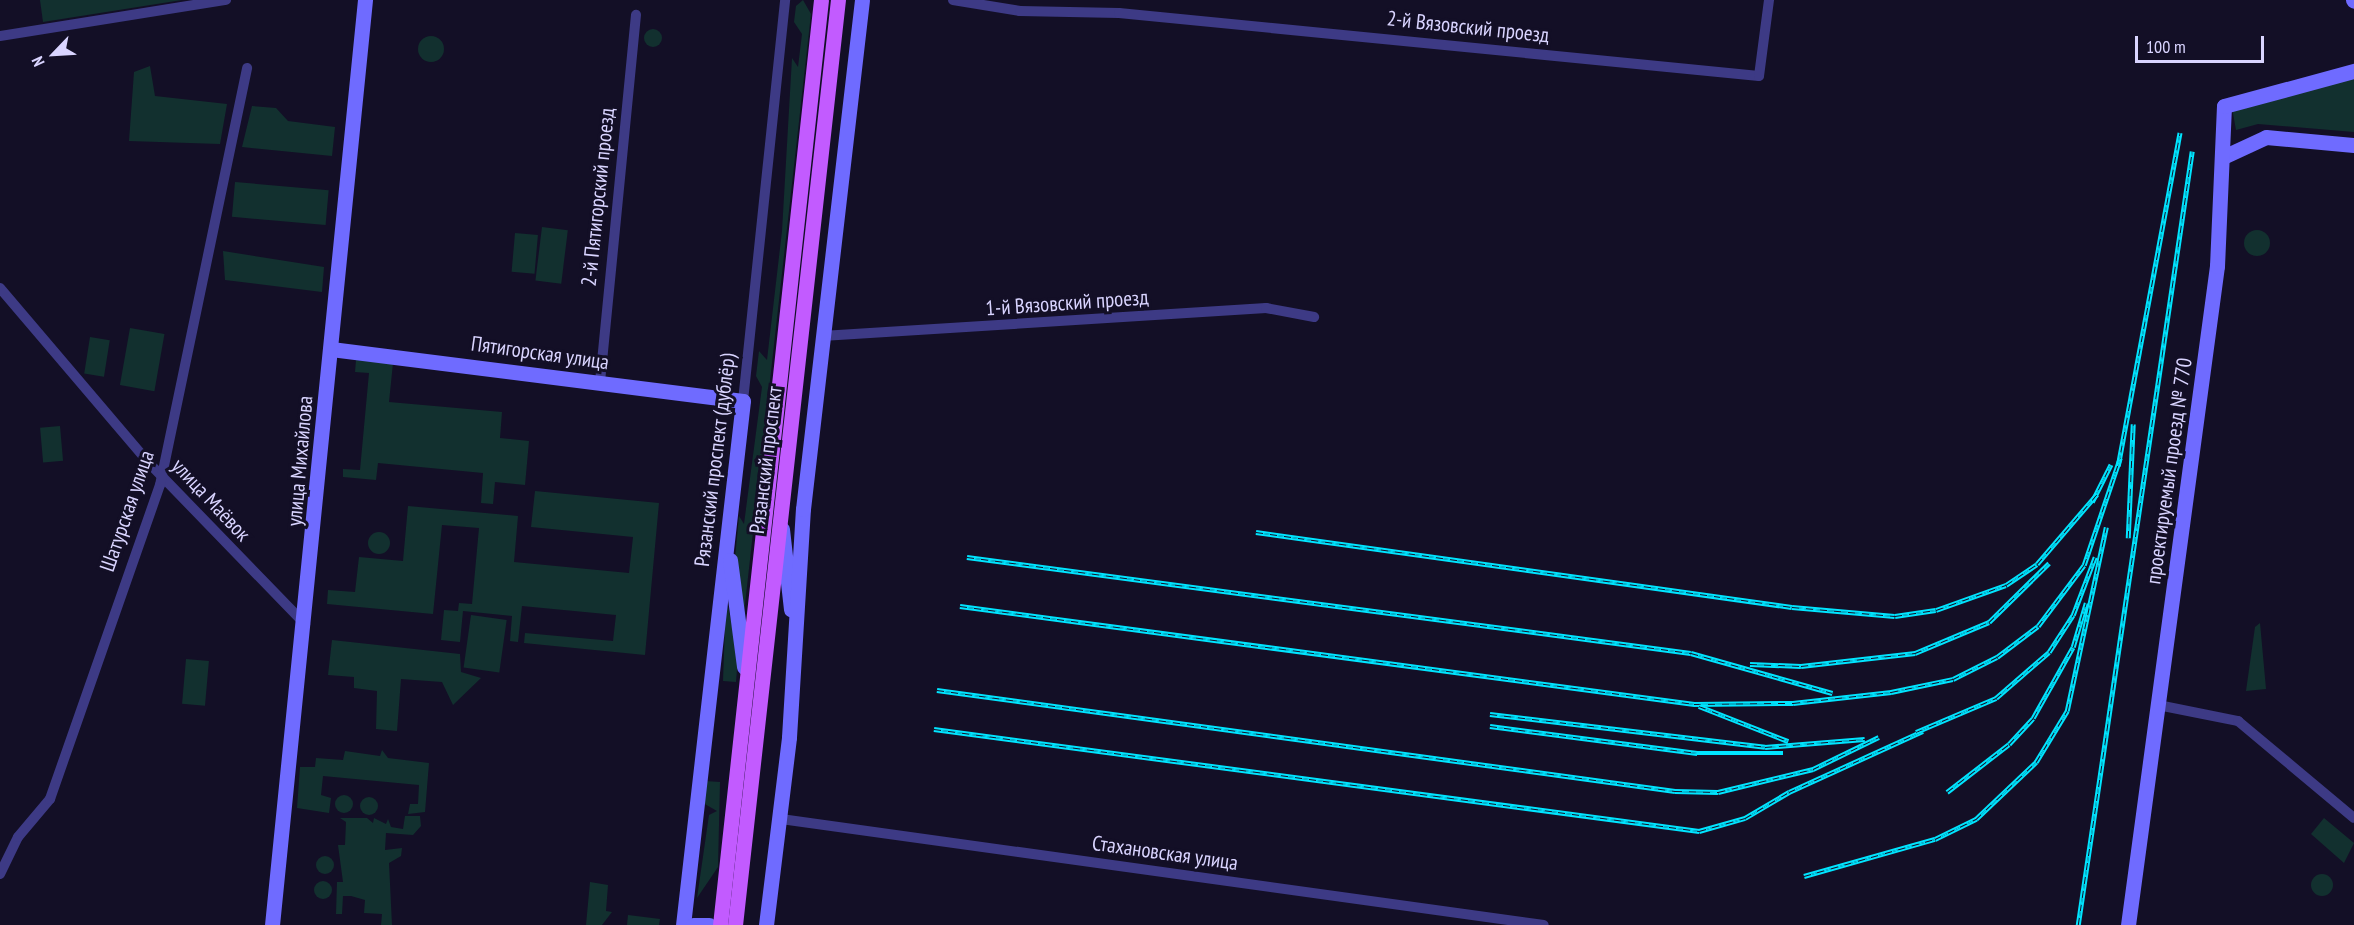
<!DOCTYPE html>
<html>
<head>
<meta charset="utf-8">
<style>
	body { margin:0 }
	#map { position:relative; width:2354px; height:925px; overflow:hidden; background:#130f26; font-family:"PT Sans Narrow",sans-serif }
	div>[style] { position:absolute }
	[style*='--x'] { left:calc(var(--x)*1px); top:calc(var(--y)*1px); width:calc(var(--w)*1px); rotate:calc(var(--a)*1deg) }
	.green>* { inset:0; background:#12302f; transform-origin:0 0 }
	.round { border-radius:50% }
	.street>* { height:10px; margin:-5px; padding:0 5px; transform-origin:5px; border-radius:5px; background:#3d3a85 }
	.secondary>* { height:15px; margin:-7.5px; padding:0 7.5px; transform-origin:7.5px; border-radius:7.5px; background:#6f6bff }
	.primary>* { height:15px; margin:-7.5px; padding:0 7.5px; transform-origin:7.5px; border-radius:7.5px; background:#c25bff }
	.rail>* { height:4.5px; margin-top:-2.25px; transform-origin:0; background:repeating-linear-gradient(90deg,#130f26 0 7px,#00e5ff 0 14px); box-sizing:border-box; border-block:2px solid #00e5ff }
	span { translate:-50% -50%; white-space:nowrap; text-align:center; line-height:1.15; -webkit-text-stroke:6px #130f26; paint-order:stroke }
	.street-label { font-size:21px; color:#d9d4ff }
	.north { position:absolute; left:24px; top:24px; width:60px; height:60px; -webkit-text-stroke:4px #130f26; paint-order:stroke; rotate:245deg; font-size:16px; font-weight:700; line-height:24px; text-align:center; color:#d9d4ff }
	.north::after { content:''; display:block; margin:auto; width:21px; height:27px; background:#d9d4ff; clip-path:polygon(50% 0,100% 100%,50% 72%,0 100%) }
	.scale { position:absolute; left:2135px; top:36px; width:129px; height:27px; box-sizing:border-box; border:3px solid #d9d4ff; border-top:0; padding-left:8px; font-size:18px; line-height:21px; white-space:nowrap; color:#d9d4ff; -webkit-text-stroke:4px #130f26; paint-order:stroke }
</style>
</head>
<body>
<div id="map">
	<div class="green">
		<div style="clip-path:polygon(40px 0,182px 0,43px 22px)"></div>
		<div style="clip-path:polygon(803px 0,811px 14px,744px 613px,735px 558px,739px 516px,744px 524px,762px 387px,756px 376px,759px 351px,767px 360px,782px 231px,792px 58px,798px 67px,802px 34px,794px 22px,796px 6px)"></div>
		<div class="round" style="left:644px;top:29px;width:18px;height:18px"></div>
		<div class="round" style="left:418px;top:36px;width:26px;height:26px"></div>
		<div style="clip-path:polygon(150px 66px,155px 96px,227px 104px,220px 144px,129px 141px,134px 72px)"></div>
		<div style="clip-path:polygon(2354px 74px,2354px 132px,2258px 124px,2236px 130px,2232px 108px)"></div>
		<div style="clip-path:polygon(252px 106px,276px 108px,288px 121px,335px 127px,332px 156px,242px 147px)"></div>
		<div style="left:235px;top:182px;width:94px;height:35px;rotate:5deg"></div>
		<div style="left:542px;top:227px;width:26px;height:54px;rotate:7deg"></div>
		<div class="round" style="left:2244px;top:230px;width:26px;height:26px"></div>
		<div style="left:515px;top:233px;width:23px;height:39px;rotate:5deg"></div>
		<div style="clip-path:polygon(223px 251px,324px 267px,322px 292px,225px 280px)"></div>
		<div style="left:130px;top:328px;width:35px;height:58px;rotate:10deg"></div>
		<div style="left:90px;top:337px;width:20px;height:37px;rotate:9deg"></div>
		<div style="clip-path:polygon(356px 360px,393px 363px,389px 402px,502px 412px,500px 438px,529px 441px,525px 485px,495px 482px,493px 504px,481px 503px,483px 473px,378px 463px,376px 480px,343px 477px,343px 469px,360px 470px,369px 373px,355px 372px)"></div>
		<div style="left:60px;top:426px;width:35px;height:20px;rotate:85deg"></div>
		<div style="clip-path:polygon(535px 491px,659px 503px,645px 655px,524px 643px,525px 633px,613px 641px,616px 615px,522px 606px,518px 642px,510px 641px,512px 616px,463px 611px,460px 642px,441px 640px,444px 610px,458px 611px,459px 603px,472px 604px,479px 528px,442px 525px,433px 614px,327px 604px,328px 590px,355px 592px,359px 557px,403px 561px,408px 506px,518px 516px,514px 562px,629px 573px,633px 537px,531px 527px)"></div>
		<div class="round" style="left:368px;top:532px;width:22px;height:22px"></div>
		<div style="clip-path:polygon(726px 597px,738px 656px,736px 682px,723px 681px)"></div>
		<div style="left:471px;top:615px;width:36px;height:53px;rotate:8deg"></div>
		<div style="clip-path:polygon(2260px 623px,2266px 689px,2246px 691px,2255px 627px)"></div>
		<div style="clip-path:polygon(332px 640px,460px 654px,461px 672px,481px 678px,453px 705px,442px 682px,401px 679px,397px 731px,376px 729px,377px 691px,354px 688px,354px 677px,328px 675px)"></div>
		<div style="left:186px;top:659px;width:23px;height:45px;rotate:5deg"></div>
		<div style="clip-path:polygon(382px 750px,388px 758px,429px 763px,425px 812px,408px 814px,410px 804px,418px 804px,419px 785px,323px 776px,321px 795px,331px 798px,329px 813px,297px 808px,300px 767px,315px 767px,316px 758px,343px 760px,345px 751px,380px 756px)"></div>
		<div style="clip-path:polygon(705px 781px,720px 782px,718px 867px,697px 898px,709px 815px,717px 811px,703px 803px)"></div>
		<div class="round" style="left:335px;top:795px;width:18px;height:18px"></div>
		<div class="round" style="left:360px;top:797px;width:18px;height:18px"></div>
		<div style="clip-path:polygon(405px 816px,420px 816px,421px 826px,413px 835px,386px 833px,385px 850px,402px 848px,401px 856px,389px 863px,392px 925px,381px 925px,382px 914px,364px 913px,365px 900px,351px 896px,343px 896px,342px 914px,336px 914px,337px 882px,343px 882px,338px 845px,345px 845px,346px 822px,340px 818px,367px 818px,373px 823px,374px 818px,386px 824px,388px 819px,391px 827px,403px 829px)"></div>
		<div style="clip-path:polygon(2324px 818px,2354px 843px,2344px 863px,2311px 834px)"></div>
		<div class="round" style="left:316px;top:856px;width:18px;height:18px"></div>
		<div class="round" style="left:2311px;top:874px;width:22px;height:22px"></div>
		<div class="round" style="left:314px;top:881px;width:18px;height:18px"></div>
		<div style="clip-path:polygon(590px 882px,608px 885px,606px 911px,612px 912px,602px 925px,586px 925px)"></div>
		<div style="clip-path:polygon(628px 915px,660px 919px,659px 925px,627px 925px)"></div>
	</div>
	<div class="street">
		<div style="--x:953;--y:0;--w:68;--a:9.3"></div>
		<div style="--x:1020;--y:11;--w:99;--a:1.2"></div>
		<div style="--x:1119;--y:13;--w:643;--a:5.62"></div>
		<div style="--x:1759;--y:76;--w:77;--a:-82.5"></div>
		<div style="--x:0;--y:36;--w:229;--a:-9.1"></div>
		<div style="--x:0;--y:288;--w:228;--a:49.6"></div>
		<div style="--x:148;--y:462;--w:226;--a:45.9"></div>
		<div style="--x:822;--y:336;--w:445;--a:-3.6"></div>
		<div style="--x:1266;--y:308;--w:49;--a:10.6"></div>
		<div style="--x:600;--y:382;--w:369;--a:-84.4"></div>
		<div style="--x:743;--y:401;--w:403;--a:-84"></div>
		<div style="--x:2158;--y:705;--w:82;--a:11.3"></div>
		<div style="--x:2238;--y:721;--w:151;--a:39.9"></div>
		<div style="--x:781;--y:819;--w:770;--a:7.91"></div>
		<div style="--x:0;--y:874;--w:41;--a:-64.1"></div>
		<div style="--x:18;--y:837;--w:50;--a:-49.9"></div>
		<div style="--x:50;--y:799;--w:333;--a:-70.7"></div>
		<div style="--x:160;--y:485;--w:426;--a:-78.2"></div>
	</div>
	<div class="secondary">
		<div style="--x:2353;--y:0;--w:1;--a:45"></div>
		<div style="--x:2223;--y:157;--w:47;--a:-24.9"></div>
		<div style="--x:2266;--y:137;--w:88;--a:5.2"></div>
		<div style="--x:331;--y:349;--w:415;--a:7.2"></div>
		<div style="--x:743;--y:401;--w:527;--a:96.53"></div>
		<div style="--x:782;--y:529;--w:81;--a:83.6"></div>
		<div style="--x:730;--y:560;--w:108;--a:82.5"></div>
		<div style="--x:272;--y:925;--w:930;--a:-84.26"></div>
		<div style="--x:693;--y:925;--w:16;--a:0"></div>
		<div style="--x:766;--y:925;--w:189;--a:-83"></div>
		<div style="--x:789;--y:737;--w:228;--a:-86.5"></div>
		<div style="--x:803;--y:509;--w:512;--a:-83.39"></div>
		<div style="--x:2128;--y:925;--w:665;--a:-82.31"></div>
		<div style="--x:2217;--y:266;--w:160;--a:-87.5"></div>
		<div style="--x:2224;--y:106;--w:135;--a:-15.1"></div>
	</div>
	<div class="primary">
		<div style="--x:720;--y:925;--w:930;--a:-83.77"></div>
		<div style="--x:735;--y:925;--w:931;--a:-83.65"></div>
	</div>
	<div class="rail">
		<div style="--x:2118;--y:466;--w:339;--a:-79.5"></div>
		<div style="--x:2092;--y:502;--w:42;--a:-63.4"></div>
		<div style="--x:1256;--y:532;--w:541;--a:7.97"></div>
		<div style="--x:1792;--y:607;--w:103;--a:5"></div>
		<div style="--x:1895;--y:616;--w:41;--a:-8.3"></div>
		<div style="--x:1936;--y:610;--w:74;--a:-19.7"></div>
		<div style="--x:2006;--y:585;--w:37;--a:-34"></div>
		<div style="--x:2037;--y:564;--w:92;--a:-49.4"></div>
		<div style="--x:2128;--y:538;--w:114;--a:-87.5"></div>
		<div style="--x:967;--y:557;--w:730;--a:7.55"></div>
		<div style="--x:1691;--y:653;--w:147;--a:15.8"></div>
		<div style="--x:960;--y:606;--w:741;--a:7.6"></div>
		<div style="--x:1694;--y:704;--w:99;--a:-0.6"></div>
		<div style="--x:1793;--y:703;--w:99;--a:-6.4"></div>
		<div style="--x:1891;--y:692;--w:63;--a:-11.8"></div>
		<div style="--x:1953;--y:679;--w:49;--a:-26.6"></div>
		<div style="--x:1997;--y:657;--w:51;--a:-37.1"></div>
		<div style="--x:2038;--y:626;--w:76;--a:-53"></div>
		<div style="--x:2084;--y:565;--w:113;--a:-71.4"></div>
		<div style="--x:1750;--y:664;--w:51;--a:2.2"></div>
		<div style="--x:1801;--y:666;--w:115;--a:-6.5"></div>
		<div style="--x:1915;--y:653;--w:80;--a:-22.7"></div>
		<div style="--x:1989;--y:622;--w:84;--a:-44.5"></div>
		<div style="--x:937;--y:690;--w:745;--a:7.79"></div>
		<div style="--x:1675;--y:791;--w:43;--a:1.3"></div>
		<div style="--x:1718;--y:792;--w:98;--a:-13.6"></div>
		<div style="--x:1813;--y:769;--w:73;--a:-25.9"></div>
		<div style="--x:1699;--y:706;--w:96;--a:21.5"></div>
		<div style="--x:1490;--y:714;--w:277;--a:6.8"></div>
		<div style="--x:1765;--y:747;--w:100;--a:-4.6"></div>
		<div style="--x:1490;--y:726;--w:209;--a:7.4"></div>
		<div style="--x:1697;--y:753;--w:86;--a:0"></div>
		<div style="--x:934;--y:729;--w:772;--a:7.59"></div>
		<div style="--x:1699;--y:831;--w:48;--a:-15.8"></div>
		<div style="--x:1745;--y:818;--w:51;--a:-30.6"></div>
		<div style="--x:1789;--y:792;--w:147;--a:-24.5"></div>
		<div style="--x:1916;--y:732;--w:87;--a:-23"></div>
		<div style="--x:1996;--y:698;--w:70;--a:-41"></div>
		<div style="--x:2049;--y:652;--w:44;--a:-57"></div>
		<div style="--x:2073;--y:615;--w:62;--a:-69.2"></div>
		<div style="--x:1947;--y:792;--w:78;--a:-37.7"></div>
		<div style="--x:2009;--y:744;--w:35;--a:-47"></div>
		<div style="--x:2033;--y:718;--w:81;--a:-60.6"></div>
		<div style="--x:2073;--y:647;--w:46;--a:-73.5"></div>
		<div style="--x:1804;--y:876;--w:136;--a:-15.8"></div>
		<div style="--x:1935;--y:839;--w:46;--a:-26"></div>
		<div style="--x:1976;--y:819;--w:83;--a:-43.5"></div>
		<div style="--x:2036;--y:762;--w:60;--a:-58.7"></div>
		<div style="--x:2067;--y:711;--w:188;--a:-78"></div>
		<div style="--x:2078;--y:925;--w:782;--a:-81.62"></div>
	</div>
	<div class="street-label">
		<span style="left:1468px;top:27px;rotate:6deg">2-й Вязовский проезд</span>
		<span style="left:598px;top:197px;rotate:-84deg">2-й Пятигорский проезд</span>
		<span style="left:1067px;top:303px;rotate:-4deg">1-й Вязовский проезд</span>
		<span style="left:540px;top:353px;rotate:8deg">Пятигорская улица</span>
		<span style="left:715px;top:460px;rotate:-83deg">Рязанский проспект (дублёр)</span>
		<span style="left:766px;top:460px;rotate:-83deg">Рязанский проспект</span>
		<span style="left:300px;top:461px;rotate:-85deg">улица Михайлова</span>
		<span style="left:2169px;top:471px;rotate:-82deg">проектируемый проезд № 770</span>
		<span style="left:211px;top:500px;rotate:47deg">улица Маёвок</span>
		<span style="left:127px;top:511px;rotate:-71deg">Шатурская улица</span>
		<span style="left:1165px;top:853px;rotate:8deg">Стахановская улица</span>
	</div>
	<div class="north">N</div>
	<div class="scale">100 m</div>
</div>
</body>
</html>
